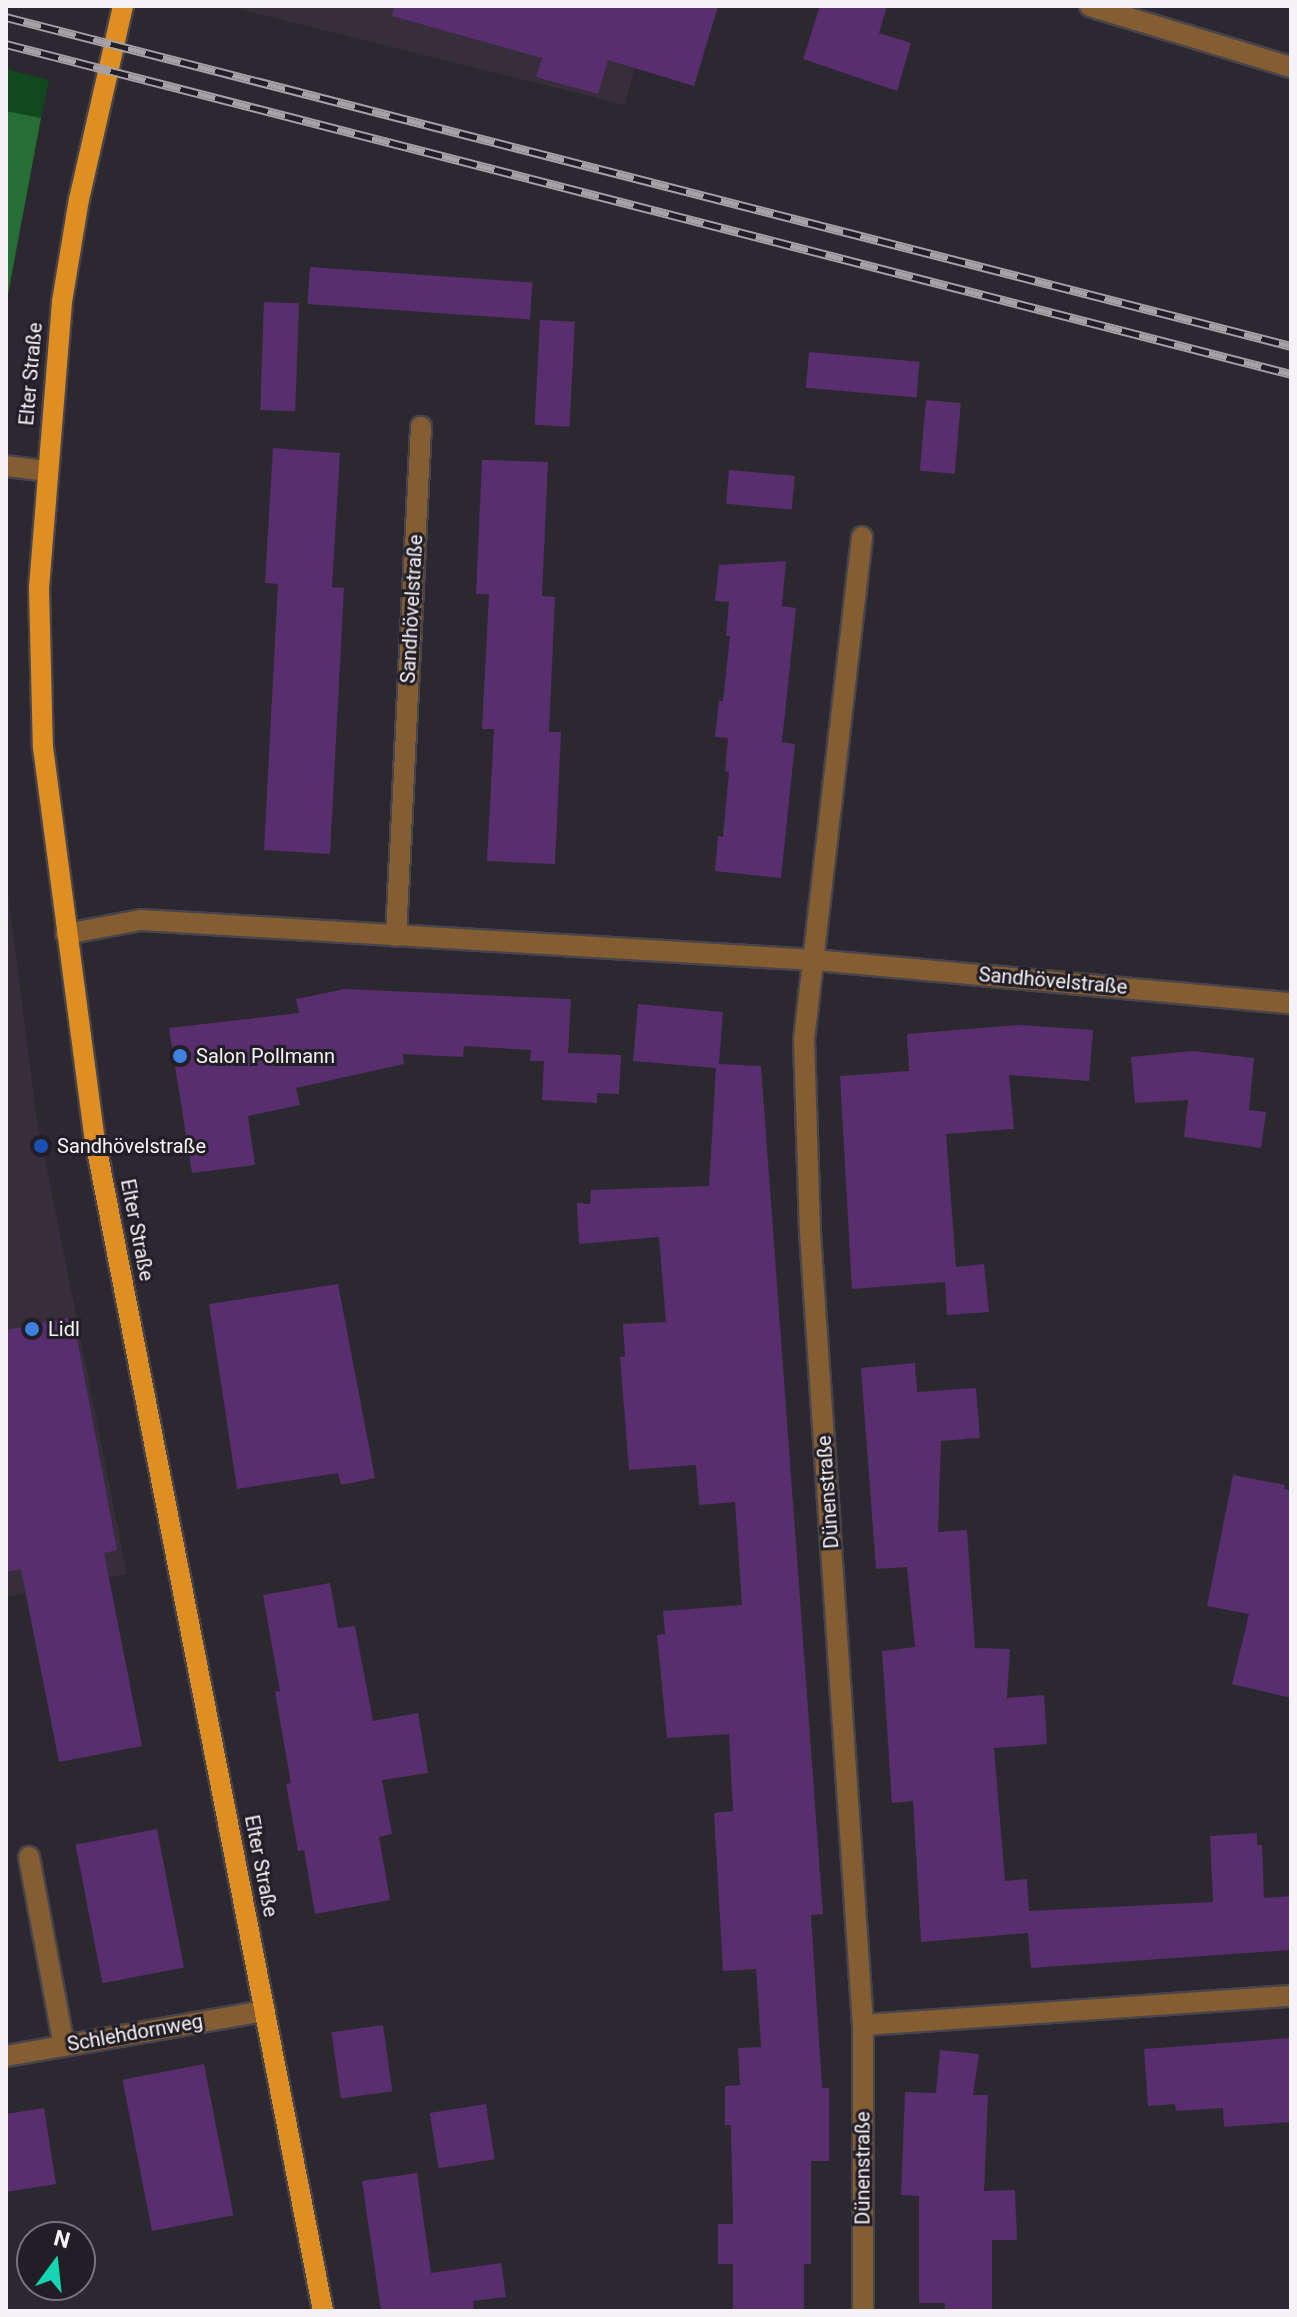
<!DOCTYPE html>
<html>
<head>
<meta charset="utf-8">
<style>
	body { margin:0 }
	#map { position:relative; width:1297px; height:2317px; overflow:hidden; background:#2c282f; font-family:Roboto,sans-serif }
	div>[style] { position:absolute }
	[style*='--x'] { left:calc(var(--x)*1px); top:calc(var(--y)*1px); width:calc(var(--w)*1px); rotate:calc(var(--a)*1deg) }
	.built>* { inset:0; background:#362f3b }
	.green>* { inset:0; background:#11491f }
	.forest>* { inset:0; background:#256e36 }
	.building>* { inset:0; background:#582e6f; transform-origin:0 0 }
	.roads { filter:drop-shadow(2px 0 #48444b) drop-shadow(-2px 0 #48444b) drop-shadow(0 2px #48444b) drop-shadow(0 -2px #48444b) }
	.minor>* { height:20px; margin:-10px; padding:0 10px; transform-origin:10px; border-radius:10px; background:#845e32 }
	.major>* { height:20px; margin:-10px; padding:0 10px; transform-origin:10px; border-radius:10px; background:#df8f22 }
	.rail>* { height:9px; margin-top:-4.5px; transform-origin:0; background:repeating-linear-gradient(90deg,#221e25 0 18px,#a5a1a7 0 36px); box-sizing:border-box; border-block:2px solid #a5a1a7 }
	.dots>* { width:22px; height:22px; translate:-50% -50%; box-sizing:border-box; border:4px solid #221e25; border-radius:50% }
	span { translate:-50% -50%; white-space:nowrap; text-align:center; line-height:1.15; -webkit-text-stroke:6px #221e25; paint-order:stroke }
	.street-label { font-size:20px; color:#f6f3f8 }
	.poi-label { font-size:20px; color:#f6f3f8 }
	.left { translate:0 -50%; text-align:left }
	.frame { position:absolute; inset:0; border:8px solid #f6f3f8; pointer-events:none }
	.north { position:absolute; left:16px; top:2221px; width:80px; height:80px; box-sizing:border-box; background:#221e25; border:2px solid #777379; border-radius:50%; rotate:15deg; font-size:22px; font-weight:700; line-height:32px; text-align:center; color:#f6f3f8 }
	.north::after { content:''; display:block; margin:auto; width:28px; height:36px; background:#15d5b3; clip-path:polygon(50% 0,100% 100%,50% 72%,0 100%) }
</style>
</head>
<body>
<div id="map">
	<div class="built">
		<div style="clip-path:polygon(227px 6px,651px 6px,625px 105px)"></div>
		<div style="clip-path:polygon(6px 877px,36px 1113px,127px 1574px,6px 1597px)"></div>
	</div>
	<div class="green">
		<div style="clip-path:polygon(6px 69px,49px 80px,41px 118px,6px 111px)"></div>
	</div>
	<div class="forest">
		<div style="clip-path:polygon(6px 111px,41px 118px,6px 305px)"></div>
	</div>
	<div class="building">
		<div style="clip-path:polygon(394px 6px,718px 6px,694px 86px,608px 60px,598px 94px,536px 77px,542px 58px,392px 16px)"></div>
		<div style="clip-path:polygon(820px 6px,887px 6px,879px 33px,911px 43px,897px 91px,803px 59px)"></div>
		<div style="left:310px;top:267px;width:223px;height:37px;rotate:4deg"></div>
		<div style="left:264px;top:302px;width:35px;height:108px;rotate:2deg"></div>
		<div style="left:540px;top:320px;width:35px;height:105px;rotate:3deg"></div>
		<div style="left:809px;top:352px;width:111px;height:36px;rotate:5deg"></div>
		<div style="left:926px;top:400px;width:35px;height:71px;rotate:5deg"></div>
		<div style="clip-path:polygon(273px 448px,340px 453px,332px 587px,344px 588px,330px 854px,264px 850px,278px 584px,265px 583px)"></div>
		<div style="clip-path:polygon(482px 460px,548px 462px,542px 596px,555px 597px,549px 732px,561px 732px,555px 864px,487px 861px,494px 729px,482px 729px,489px 594px,476px 594px)"></div>
		<div style="left:729px;top:470px;width:66px;height:34px;rotate:5deg"></div>
		<div style="clip-path:polygon(786px 561px,782px 606px,796px 608px,782px 742px,795px 744px,781px 878px,715px 871px,718px 836px,723px 837px,729px 772px,725px 771px,728px 738px,715px 737px,719px 701px,723px 701px,730px 636px,726px 636px,729px 602px,715px 601px,719px 565px)"></div>
		<div style="clip-path:polygon(345px 989px,571px 999px,568px 1053px,621px 1055px,619px 1094px,597px 1093px,597px 1103px,542px 1100px,544px 1061px,530px 1061px,531px 1050px,464px 1046px,463px 1057px,403px 1054px,404px 1064px,296px 1088px,300px 1105px,248px 1116px,255px 1165px,192px 1173px,169px 1028px,299px 1013px,296px 999px)"></div>
		<div style="clip-path:polygon(638px 1004px,723px 1012px,719px 1064px,761px 1066px,823px 1914px,811px 1915px,822px 2088px,829px 2088px,829px 2161px,811px 2161px,811px 2264px,804px 2264px,804px 2311px,733px 2311px,733px 2264px,718px 2264px,718px 2224px,733px 2224px,731px 2125px,725px 2125px,725px 2086px,740px 2085px,738px 2048px,761px 2047px,756px 1969px,723px 1971px,714px 1813px,733px 1811px,729px 1734px,667px 1738px,657px 1635px,665px 1634px,663px 1611px,742px 1605px,735px 1502px,699px 1505px,696px 1465px,629px 1470px,620px 1357px,625px 1357px,623px 1324px,666px 1322px,659px 1237px,579px 1244px,577px 1203px,590px 1204px,591px 1190px,709px 1186px,716px 1068px,633px 1061px)"></div>
		<div style="clip-path:polygon(1019px 1025px,1093px 1030px,1089px 1081px,1009px 1075px,1014px 1129px,946px 1134px,956px 1267px,984px 1264px,989px 1312px,947px 1315px,945px 1282px,852px 1289px,840px 1076px,909px 1071px,907px 1034px)"></div>
		<div style="clip-path:polygon(1193px 1051px,1254px 1058px,1249px 1110px,1266px 1112px,1261px 1148px,1184px 1137px,1188px 1100px,1135px 1103px,1131px 1057px)"></div>
		<div style="clip-path:polygon(338px 1284px,375px 1478px,341px 1485px,338px 1473px,237px 1489px,209px 1304px)"></div>
		<div style="clip-path:polygon(73px 1317px,117px 1550px,104px 1553px,142px 1746px,59px 1762px,21px 1569px,6px 1572px,6px 1330px)"></div>
		<div style="clip-path:polygon(915px 1363px,917px 1392px,976px 1388px,980px 1438px,941px 1441px,938px 1532px,967px 1530px,975px 1648px,1010px 1649px,1007px 1698px,1044px 1695px,1047px 1744px,994px 1748px,1005px 1881px,1027px 1879px,1029px 1911px,1213px 1902px,1210px 1836px,1257px 1833px,1257px 1845px,1262px 1845px,1264px 1898px,1291px 1896px,1291px 1950px,1031px 1968px,1028px 1933px,921px 1942px,913px 1801px,892px 1803px,882px 1651px,915px 1647px,907px 1567px,876px 1569px,861px 1368px)"></div>
		<div style="clip-path:polygon(1233px 1475px,1285px 1485px,1284px 1489px,1291px 1490px,1291px 1698px,1232px 1684px,1249px 1614px,1207px 1606px)"></div>
		<div style="clip-path:polygon(330px 1583px,338px 1628px,355px 1626px,373px 1721px,418px 1713px,428px 1773px,382px 1780px,392px 1834px,379px 1837px,390px 1900px,315px 1914px,304px 1850px,298px 1851px,286px 1784px,291px 1783px,275px 1692px,280px 1691px,263px 1595px)"></div>
		<div style="left:157px;top:1829px;width:141px;height:83px;rotate:79deg"></div>
		<div style="left:383px;top:2025px;width:67px;height:52px;rotate:82deg"></div>
		<div style="clip-path:polygon(1291px 2038px,1291px 2122px,1224px 2127px,1223px 2108px,1176px 2111px,1175px 2104px,1148px 2106px,1144px 2049px)"></div>
		<div style="clip-path:polygon(940px 2050px,979px 2054px,973px 2095px,988px 2095px,984px 2191px,1015px 2190px,1017px 2240px,992px 2240px,992px 2311px,945px 2311px,945px 2303px,919px 2303px,919px 2196px,901px 2195px,905px 2092px,936px 2093px)"></div>
		<div style="left:204px;top:2064px;width:154px;height:83px;rotate:79deg"></div>
		<div style="left:486px;top:2104px;width:56px;height:57px;rotate:81deg"></div>
		<div style="clip-path:polygon(44px 2108px,56px 2184px,6px 2192px,6px 2114px)"></div>
		<div style="clip-path:polygon(417px 2173px,431px 2273px,501px 2263px,506px 2297px,473px 2301px,474px 2311px,381px 2311px,362px 2181px)"></div>
	</div>
	<div class="roads">
		<div class="minor">
			<div style="--x:1090;--y:6;--w:210;--a:16.9"></div>
			<div style="--x:6;--y:466;--w:40;--a:7.1"></div>
			<div style="--x:862;--y:537;--w:506;--a:96.58"></div>
			<div style="--x:804;--y:1040;--w:192;--a:88.2"></div>
			<div style="--x:810;--y:1232;--w:795;--a:86.18"></div>
			<div style="--x:863;--y:2025;--w:286;--a:90"></div>
			<div style="--x:66;--y:934;--w:76;--a:-10.6"></div>
			<div style="--x:141;--y:920;--w:675;--a:3.4"></div>
			<div style="--x:815;--y:960;--w:478;--a:5.2"></div>
			<div style="--x:396;--y:936;--w:510;--a:-87.19"></div>
			<div style="--x:29;--y:1857;--w:192;--a:79.5"></div>
			<div style="--x:863;--y:2025;--w:429;--a:-3.9"></div>
			<div style="--x:6;--y:2056;--w:263;--a:-9.9"></div>
		</div>
		<div class="major">
			<div style="--x:123;--y:6;--w:198;--a:102.8"></div>
			<div style="--x:79;--y:199;--w:104;--a:99.4"></div>
			<div style="--x:62;--y:302;--w:287;--a:94.6"></div>
			<div style="--x:39;--y:588;--w:159;--a:88.6"></div>
			<div style="--x:43;--y:747;--w:396;--a:82.5"></div>
			<div style="--x:95;--y:1140;--w:1193;--a:78.98"></div>
		</div>
	</div>
	<div class="rail">
		<div style="--x:6;--y:17;--w:1326;--a:14.36"></div>
		<div style="--x:6;--y:44;--w:1327;--a:14.4"></div>
	</div>
	<div class="dots">
		<div style="left:180px;top:1056px;background:#3f7fe0"></div>
		<div style="left:41px;top:1146px;background:#1a4fb4"></div>
		<div style="left:32px;top:1329px;background:#3f7fe0"></div>
	</div>
	<div class="street-label">
		<span style="left:31px;top:374px;rotate:-85deg">Elter Straße</span>
		<span style="left:412px;top:609px;rotate:-87deg">Sandhövelstraße</span>
		<span style="left:1053px;top:981px;rotate:5deg">Sandhövelstraße</span>
		<span style="left:137px;top:1230px;rotate:79deg">Elter Straße</span>
		<span style="left:828px;top:1492px;rotate:-94deg">Dünenstraße</span>
		<span style="left:261px;top:1866px;rotate:79deg">Elter Straße</span>
		<span style="left:135px;top:2033px;rotate:-10deg">Schlehdornweg</span>
		<span style="left:863px;top:2168px;rotate:-90deg">Dünenstraße</span>
	</div>
	<div class="poi-label">
		<span class="left" style="left:196px;top:1056px">Salon Pollmann</span>
		<span class="left" style="left:57px;top:1146px">Sandhövelstraße</span>
		<span class="left" style="left:48px;top:1329px">Lidl</span>
	</div>
	<div class="frame"></div>
	<div class="north">N</div>
</div>
</body>
</html>
